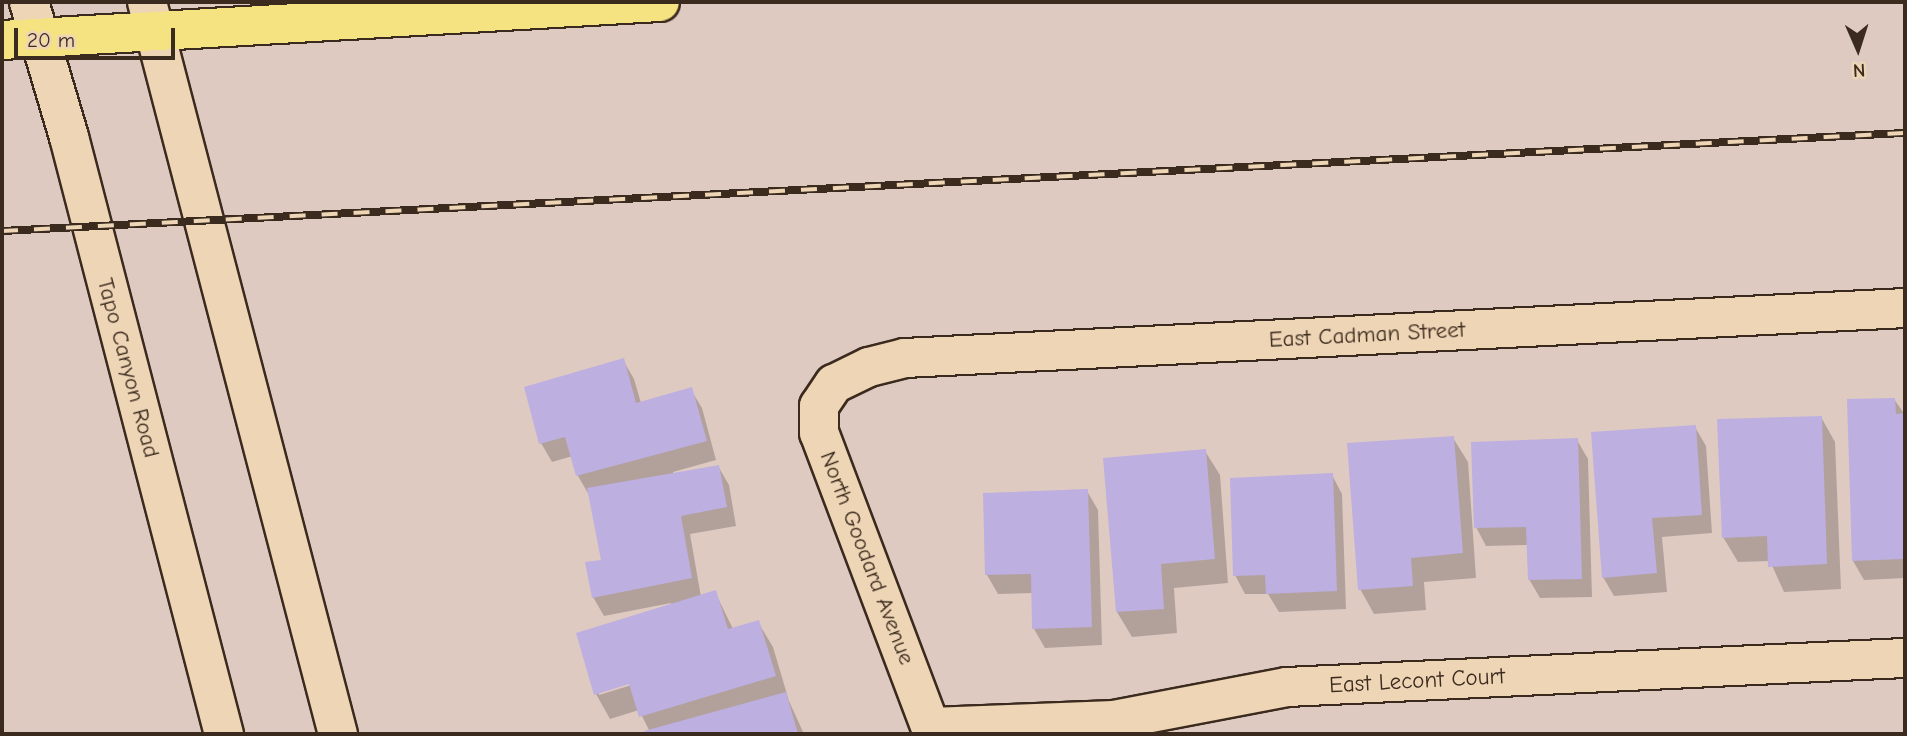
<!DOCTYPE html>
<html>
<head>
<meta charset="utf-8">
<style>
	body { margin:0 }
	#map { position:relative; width:1907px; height:736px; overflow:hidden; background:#dfcac2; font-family:"Comic Neue",sans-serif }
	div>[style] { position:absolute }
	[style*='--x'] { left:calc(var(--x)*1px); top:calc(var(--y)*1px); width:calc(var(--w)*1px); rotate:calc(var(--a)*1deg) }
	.shadow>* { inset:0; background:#0003 }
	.building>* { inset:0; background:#bdafdf }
	.roads { filter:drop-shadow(2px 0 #3b2a1e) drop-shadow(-2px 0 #3b2a1e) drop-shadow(0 2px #3b2a1e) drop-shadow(0 -2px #3b2a1e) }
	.street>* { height:38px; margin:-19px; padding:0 19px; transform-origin:19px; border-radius:19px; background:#edd5b5 }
	.secondary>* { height:38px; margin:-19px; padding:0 19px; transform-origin:19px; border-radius:19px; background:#edd5b5 }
	.primary>* { height:38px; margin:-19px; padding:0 19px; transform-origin:19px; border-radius:19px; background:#f5e382 }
	.rail>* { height:8px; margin-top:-4px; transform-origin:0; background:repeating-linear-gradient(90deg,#edd5b5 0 16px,#3b2a1e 0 32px); box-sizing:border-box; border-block:2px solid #3b2a1e }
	span { translate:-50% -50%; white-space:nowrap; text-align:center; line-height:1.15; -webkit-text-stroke:7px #edd5b5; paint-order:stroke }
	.street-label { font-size:23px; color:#3b2a1e }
	.frame { position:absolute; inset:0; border:4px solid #3b2a1e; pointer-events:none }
	.north { position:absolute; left:1823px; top:14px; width:70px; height:70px; -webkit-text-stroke:5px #edd5b5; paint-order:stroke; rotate:177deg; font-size:19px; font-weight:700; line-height:28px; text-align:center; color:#3b2a1e }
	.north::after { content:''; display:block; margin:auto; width:24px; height:32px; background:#3b2a1e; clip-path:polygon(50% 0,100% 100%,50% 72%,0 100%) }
	.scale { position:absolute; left:14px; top:28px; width:161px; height:32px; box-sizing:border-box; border:4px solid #3b2a1e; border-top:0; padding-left:9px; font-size:21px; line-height:24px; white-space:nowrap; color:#3b2a1e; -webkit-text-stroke:5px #edd5b5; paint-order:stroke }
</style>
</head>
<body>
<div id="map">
	<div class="shadow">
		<div style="clip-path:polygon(evenodd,623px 360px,634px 379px,641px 403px,691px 390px,702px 408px,716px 460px,673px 472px,673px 475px,718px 466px,729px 485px,736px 526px,690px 534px,701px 597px,715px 592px,733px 629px,758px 622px,773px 647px,789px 701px,804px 734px,647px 734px,650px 732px,639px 710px,610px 719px,596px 694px,672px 606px,671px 603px,604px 616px,593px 597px,603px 561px,589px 495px,578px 476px,573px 456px,552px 462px,541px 443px,623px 360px,637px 680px,638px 683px,599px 695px,599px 692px,637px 680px)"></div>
		<div style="clip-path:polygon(1894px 399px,1905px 415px,1905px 578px,1864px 580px,1853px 561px)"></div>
		<div style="clip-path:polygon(1821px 417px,1835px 442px,1841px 589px,1784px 592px,1770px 561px,1738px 562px,1723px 537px)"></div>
		<div style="clip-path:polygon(1695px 427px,1706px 446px,1712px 533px,1662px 537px,1667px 592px,1614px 596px,1603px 577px)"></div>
		<div style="clip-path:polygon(1453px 438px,1468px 462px,1476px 578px,1424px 582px,1426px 610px,1374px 614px,1360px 589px)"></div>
		<div style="clip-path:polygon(1577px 440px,1588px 459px,1592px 597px,1540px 598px,1529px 579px,1528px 545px,1486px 546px,1476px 527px)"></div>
		<div style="clip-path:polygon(1205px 451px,1220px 475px,1228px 583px,1174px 588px,1177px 633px,1132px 637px,1117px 612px)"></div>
		<div style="clip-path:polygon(1332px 475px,1342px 494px,1346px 609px,1279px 612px,1268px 594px,1245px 594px,1235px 575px)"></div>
		<div style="clip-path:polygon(1087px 491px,1098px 510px,1102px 645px,1045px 648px,1034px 629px,1033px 593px,998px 594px,987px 575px)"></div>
	</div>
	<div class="building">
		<div style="clip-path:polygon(624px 358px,636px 403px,692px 387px,707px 441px,576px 476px,565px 437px,539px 444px,524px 387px)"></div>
		<div style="clip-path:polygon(1895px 398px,1896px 414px,1905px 413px,1903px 559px,1852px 561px,1847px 399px)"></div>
		<div style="clip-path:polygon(1822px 416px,1827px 564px,1768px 567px,1767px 536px,1722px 538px,1717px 419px)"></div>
		<div style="clip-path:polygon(1696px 425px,1702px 515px,1652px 518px,1657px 573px,1602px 578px,1591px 432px)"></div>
		<div style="clip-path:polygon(1454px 436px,1463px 553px,1411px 558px,1413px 586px,1358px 590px,1347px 443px)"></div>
		<div style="clip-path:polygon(1578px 438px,1582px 579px,1528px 580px,1526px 527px,1474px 528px,1471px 442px)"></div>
		<div style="clip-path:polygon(1206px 449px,1215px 559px,1161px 564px,1164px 609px,1116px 612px,1103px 458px)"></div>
		<div style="clip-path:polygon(719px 465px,727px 507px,681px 516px,692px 578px,592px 598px,585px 562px,601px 560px,587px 488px)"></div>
		<div style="clip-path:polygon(1333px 473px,1337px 591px,1266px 594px,1265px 575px,1233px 576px,1230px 478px)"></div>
		<div style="clip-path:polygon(1088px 489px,1092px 627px,1032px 629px,1031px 574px,985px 575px,983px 493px)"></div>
		<div style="clip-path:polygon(716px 590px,728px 629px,759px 620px,776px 676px,639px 717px,629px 684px,594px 695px,576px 633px)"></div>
		<div style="clip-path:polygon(786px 692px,798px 734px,645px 734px,644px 731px)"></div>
	</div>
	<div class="roads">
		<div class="street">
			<div style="--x:931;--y:727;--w:183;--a:-2.2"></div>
			<div style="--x:1114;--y:720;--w:176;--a:-10.8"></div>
			<div style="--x:1287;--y:687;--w:619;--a:-2.69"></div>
			<div style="--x:933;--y:734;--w:322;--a:-110.7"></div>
			<div style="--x:819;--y:433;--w:27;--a:-90"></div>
			<div style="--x:819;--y:406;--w:27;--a:-56"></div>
			<div style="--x:834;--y:384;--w:39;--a:-26"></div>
			<div style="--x:869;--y:367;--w:37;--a:-14"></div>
			<div style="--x:905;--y:358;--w:1001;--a:-2.86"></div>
		</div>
		<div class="secondary">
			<div style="--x:29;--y:2;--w:141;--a:73.5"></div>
			<div style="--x:69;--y:137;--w:617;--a:75.45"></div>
			<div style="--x:147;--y:2;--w:757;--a:75.38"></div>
		</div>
		<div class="primary">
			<div style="--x:2;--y:40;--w:659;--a:-3.31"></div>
		</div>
	</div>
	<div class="rail">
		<div style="--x:2;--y:231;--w:1906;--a:-2.95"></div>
	</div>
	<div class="street-label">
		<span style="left:1367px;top:335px;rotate:-3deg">East Cadman Street</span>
		<span style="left:128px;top:368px;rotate:75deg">Tapo Canyon Road</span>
		<span style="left:867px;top:558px;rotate:69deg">North Goodard Avenue</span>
		<span style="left:1417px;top:681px;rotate:-3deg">East Lecont Court</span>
	</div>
	<div class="frame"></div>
	<div class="north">N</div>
	<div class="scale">20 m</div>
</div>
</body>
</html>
